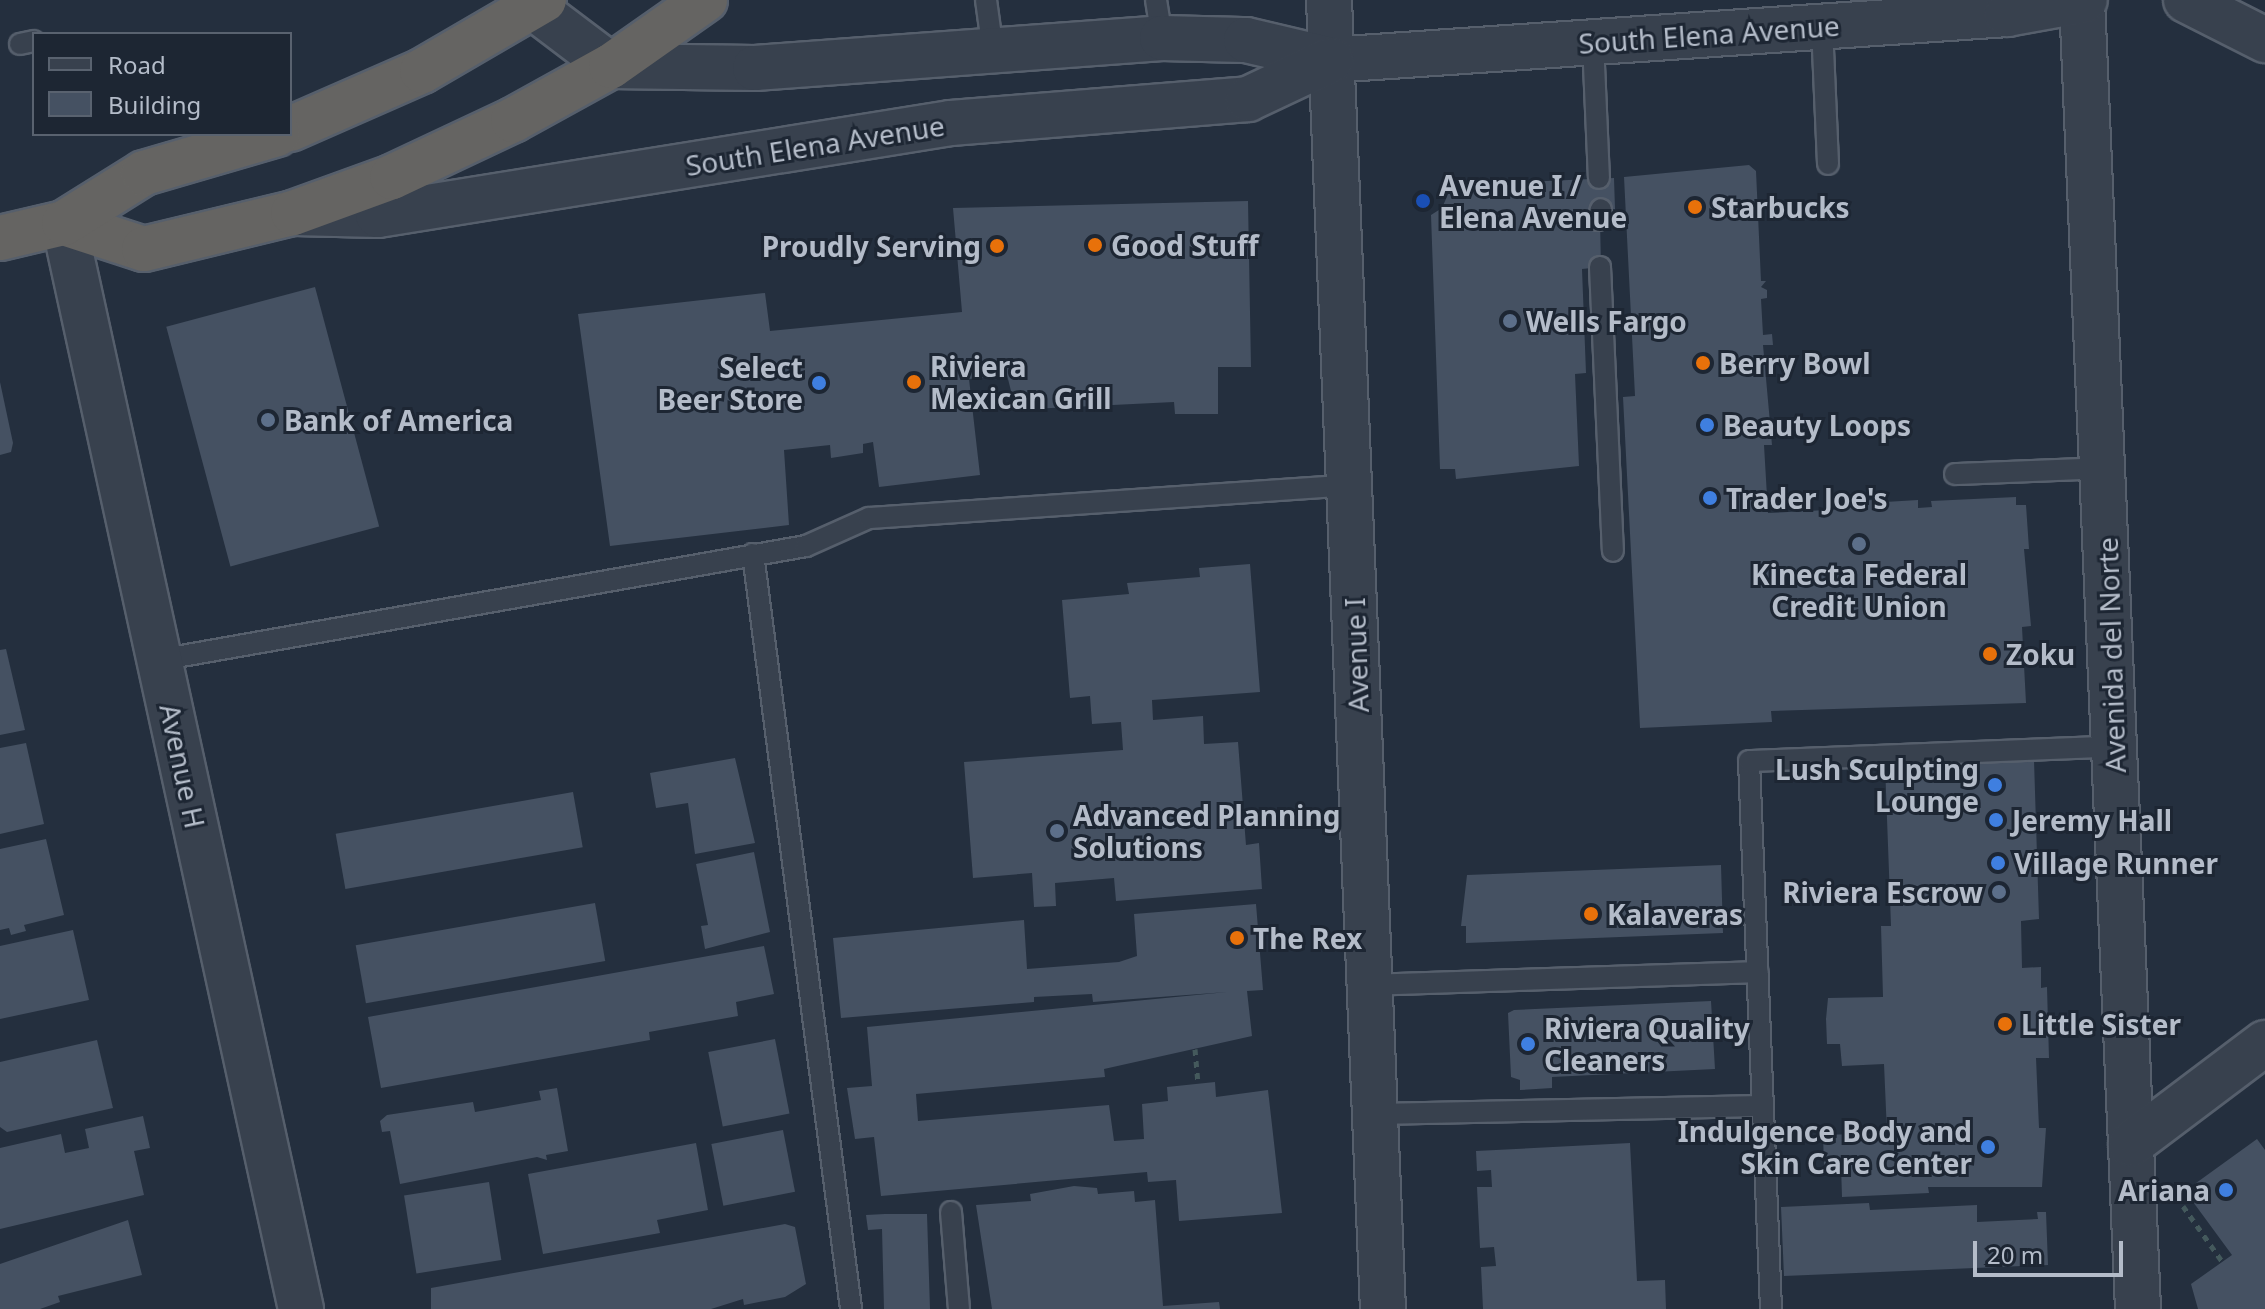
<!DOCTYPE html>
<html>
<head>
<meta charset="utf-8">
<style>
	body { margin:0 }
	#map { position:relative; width:2265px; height:1309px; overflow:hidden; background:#242f3e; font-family:"Noto Sans",sans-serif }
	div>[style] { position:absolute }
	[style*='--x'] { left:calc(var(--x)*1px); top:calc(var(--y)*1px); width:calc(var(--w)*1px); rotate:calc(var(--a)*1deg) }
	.building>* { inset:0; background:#455162; transform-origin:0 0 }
	.path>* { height:5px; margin-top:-2.5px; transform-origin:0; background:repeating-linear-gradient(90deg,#44595c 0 6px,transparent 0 12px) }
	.roads { filter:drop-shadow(2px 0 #565f6c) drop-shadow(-2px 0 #565f6c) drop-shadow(0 2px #565f6c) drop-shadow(0 -2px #565f6c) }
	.service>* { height:20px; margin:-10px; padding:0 10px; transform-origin:10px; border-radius:10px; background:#38414e }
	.tertiary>* { height:44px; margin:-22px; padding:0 22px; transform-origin:22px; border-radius:22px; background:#38414e }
	.trunk>* { height:44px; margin:-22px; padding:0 22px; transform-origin:22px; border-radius:22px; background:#656462 }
	.dots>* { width:22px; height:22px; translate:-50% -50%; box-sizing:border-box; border:4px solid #1d2633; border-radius:50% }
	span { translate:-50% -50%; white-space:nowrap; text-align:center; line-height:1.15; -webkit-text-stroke:6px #1d2633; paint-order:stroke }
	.street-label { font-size:28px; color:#b4bcc9 }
	.poi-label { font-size:28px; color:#b4bcc9; font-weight:700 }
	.left { translate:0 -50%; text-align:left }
	.right { translate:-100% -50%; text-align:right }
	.legend { position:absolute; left:32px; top:32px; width:260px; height:104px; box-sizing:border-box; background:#1d2633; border:2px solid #59626f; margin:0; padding:10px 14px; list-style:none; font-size:24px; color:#b4bcc9 }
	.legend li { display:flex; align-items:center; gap:16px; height:40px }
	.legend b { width:40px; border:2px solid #59626f }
	.scale { position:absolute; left:1973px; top:1241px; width:150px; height:36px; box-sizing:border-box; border:4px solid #b4bcc9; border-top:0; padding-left:10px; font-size:24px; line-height:28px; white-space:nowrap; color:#b4bcc9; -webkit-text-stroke:6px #1d2633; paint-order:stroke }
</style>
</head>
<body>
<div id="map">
	<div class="building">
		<div style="clip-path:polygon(1749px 165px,1756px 171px,1761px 281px,1766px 281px,1761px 287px,1767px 290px,1767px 298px,1761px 299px,1763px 335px,1772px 334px,1773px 345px,1763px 345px,1772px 445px,1764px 445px,1768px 513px,1846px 509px,1846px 501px,1875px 500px,1876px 509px,1885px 509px,1885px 502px,1918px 500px,1918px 508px,1932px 507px,1931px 501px,2016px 497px,2016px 505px,2026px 505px,2029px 549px,2024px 549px,2031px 626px,2022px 627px,2026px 703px,1771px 711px,1772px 722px,1640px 728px,1623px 397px,1635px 396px,1624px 177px)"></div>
		<div style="clip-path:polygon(1614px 178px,1615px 209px,1579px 210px,1579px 221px,1600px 220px,1601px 267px,1582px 269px,1586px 373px,1575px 374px,1579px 466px,1456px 479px,1455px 469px,1440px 469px,1431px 215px,1442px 208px,1452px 185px)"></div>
		<div style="clip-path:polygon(1248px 201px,1251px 367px,1218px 367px,1218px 414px,1175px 414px,1174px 402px,1031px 409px,1012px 395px,1007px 375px,969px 379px,980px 475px,879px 487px,873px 442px,863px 444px,863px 453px,831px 458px,830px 445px,784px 450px,789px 525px,610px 546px,578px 314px,765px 293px,770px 331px,962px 312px,953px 208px)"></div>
		<div style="left:315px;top:287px;width:248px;height:154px;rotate:75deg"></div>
		<div style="clip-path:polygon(0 382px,13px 443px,11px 452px,0 455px)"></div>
		<div style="clip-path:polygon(1250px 564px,1260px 692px,1152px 700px,1153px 720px,1203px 716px,1204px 744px,1238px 742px,1246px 845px,1259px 843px,1262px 889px,1116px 901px,1114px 878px,1055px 883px,1056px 906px,1034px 907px,1032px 873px,973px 878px,964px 762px,1123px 750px,1121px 722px,1092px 724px,1090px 696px,1070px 698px,1062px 600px,1129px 594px,1127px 583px,1200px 577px,1199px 568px)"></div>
		<div style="clip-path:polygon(6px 649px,25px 730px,0 735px,0 650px)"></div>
		<div style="clip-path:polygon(26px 743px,44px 824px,0 834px,0 748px)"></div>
		<div style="clip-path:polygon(735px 758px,755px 843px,695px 854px,688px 803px,656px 808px,650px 773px)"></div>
		<div style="clip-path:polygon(2034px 760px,2039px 919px,2021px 921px,2022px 968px,2041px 967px,2041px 988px,2047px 987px,2049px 1058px,2036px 1058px,2039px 1128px,2046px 1128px,2042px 1187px,1928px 1187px,1929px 1193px,1842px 1197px,1841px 1166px,1824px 1166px,1823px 1135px,1887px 1133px,1884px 1064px,1842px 1066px,1840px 1044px,1827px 1044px,1826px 1019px,1828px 998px,1883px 997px,1881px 926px,1891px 926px,1885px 765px)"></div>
		<div style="left:573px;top:792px;width:56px;height:241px;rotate:80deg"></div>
		<div style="clip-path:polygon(46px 839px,64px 915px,24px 925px,26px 931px,11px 935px,9px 928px,0 930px,0 849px)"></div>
		<div style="clip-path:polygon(754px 852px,770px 932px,705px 949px,701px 926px,708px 925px,696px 864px)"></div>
		<div style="clip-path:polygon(1721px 865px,1723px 933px,1466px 943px,1466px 926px,1461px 926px,1467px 875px)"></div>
		<div style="left:595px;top:903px;width:59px;height:243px;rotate:80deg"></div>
		<div style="clip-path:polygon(1256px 904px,1263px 990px,1247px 991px,1252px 1036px,1104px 1069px,1105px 1077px,916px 1094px,918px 1121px,1109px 1105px,1114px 1141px,1144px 1139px,1142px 1104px,1168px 1101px,1167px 1087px,1215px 1082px,1216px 1097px,1268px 1090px,1282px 1213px,1179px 1221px,1176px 1180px,1148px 1182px,1147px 1172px,881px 1196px,874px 1137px,855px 1139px,847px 1088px,872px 1086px,867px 1027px,1227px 992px,1093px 1002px,1092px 994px,1034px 997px,1034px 1002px,841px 1018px,833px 938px,1024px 920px,1027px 969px,1119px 962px,1137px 956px,1134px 914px)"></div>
		<div style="clip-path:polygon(73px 930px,89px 1000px,0 1019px,0 946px)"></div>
		<div style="clip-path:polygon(764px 946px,774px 994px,736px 1002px,738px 1016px,649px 1032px,650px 1040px,381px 1088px,368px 1017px)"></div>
		<div style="clip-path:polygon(1711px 1001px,1715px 1069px,1552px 1077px,1552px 1088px,1520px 1090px,1520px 1080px,1511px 1077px,1508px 1013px,1514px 1010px)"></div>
		<div style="left:775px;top:1039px;width:76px;height:68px;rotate:79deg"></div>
		<div style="clip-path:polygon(97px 1040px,113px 1108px,7px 1132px,0 1127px,0 1062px)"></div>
		<div style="clip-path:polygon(557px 1088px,568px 1151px,546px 1155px,547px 1160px,537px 1157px,400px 1184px,390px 1131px,382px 1132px,380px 1121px,387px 1115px,473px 1102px,475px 1112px,541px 1100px,539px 1091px)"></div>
		<div style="clip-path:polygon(143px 1116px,150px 1148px,134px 1151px,144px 1195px,0 1229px,0 1148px,61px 1134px,65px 1153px,89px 1148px,85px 1129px)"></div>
		<div style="left:783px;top:1130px;width:63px;height:73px;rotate:79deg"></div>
		<div style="clip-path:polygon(2257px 1139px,2265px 1150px,2265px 1309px,2198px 1309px,2191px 1284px,2232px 1255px,2185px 1191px)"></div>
		<div style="clip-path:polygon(696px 1143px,708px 1210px,657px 1220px,660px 1233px,543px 1254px,528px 1174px)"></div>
		<div style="clip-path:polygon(1630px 1143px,1637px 1281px,1665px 1280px,1666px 1309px,1483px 1309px,1481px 1267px,1496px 1266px,1494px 1247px,1480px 1248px,1477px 1187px,1492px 1187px,1491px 1170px,1477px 1171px,1476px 1151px)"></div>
		<div style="left:489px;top:1182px;width:79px;height:86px;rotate:81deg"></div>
		<div style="clip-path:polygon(1074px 1186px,1097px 1188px,1098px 1194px,1134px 1191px,1135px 1202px,1155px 1200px,1163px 1306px,1219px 1302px,1220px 1309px,992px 1309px,976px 1205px,1031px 1201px,1030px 1194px)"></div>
		<div style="clip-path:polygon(1869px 1203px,1870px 1210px,1977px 1205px,1977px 1222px,2038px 1219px,2037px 1212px,2046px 1212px,2048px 1265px,1784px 1276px,1781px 1207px)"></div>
		<div style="clip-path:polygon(885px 1214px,927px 1214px,930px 1309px,884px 1309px,882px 1229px,868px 1230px,866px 1215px)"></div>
		<div style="clip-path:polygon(128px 1220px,142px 1275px,58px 1296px,60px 1302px,40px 1309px,0 1309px,0 1264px)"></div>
		<div style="clip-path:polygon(785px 1224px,795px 1227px,806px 1284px,785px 1297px,744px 1305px,743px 1299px,711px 1309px,431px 1309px,431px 1288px)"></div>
	</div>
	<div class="path">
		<div style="--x:1195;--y:1049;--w:34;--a:85"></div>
		<div style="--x:2183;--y:1206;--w:67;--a:54.7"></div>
	</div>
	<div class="roads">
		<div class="service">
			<div style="--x:986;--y:0;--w:51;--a:82.2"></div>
			<div style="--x:1156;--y:0;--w:38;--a:81"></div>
			<div style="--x:1822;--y:26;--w:138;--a:87.5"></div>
			<div style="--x:1593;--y:42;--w:136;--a:87.5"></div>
			<div style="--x:20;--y:44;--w:14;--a:-12"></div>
			<div style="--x:1598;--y:220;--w:11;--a:-75"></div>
			<div style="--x:1600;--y:267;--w:284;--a:87.4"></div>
			<div style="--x:1955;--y:474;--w:148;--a:-2.3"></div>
			<div style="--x:753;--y:554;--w:761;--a:82.6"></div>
			<div style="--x:159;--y:660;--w:657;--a:-9.99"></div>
			<div style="--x:806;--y:546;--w:69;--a:-24"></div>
			<div style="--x:869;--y:518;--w:481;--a:-3.9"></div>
			<div style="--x:1369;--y:985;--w:389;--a:-1.9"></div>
			<div style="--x:1375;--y:1114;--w:388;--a:-1.2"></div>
			<div style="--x:951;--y:1212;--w:97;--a:85.3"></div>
			<div style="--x:1771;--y:1309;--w:548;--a:-92.3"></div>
			<div style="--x:1749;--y:761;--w:366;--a:-2.3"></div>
		</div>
		<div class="tertiary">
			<div style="--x:1329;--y:0;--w:1310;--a:87.64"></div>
			<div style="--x:2082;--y:0;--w:1310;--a:87.55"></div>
			<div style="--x:2186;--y:0;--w:89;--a:26.9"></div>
			<div style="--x:533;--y:7;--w:98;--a:37.1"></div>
			<div style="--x:611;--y:66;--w:144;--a:0.8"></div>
			<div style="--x:755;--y:68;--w:408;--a:-4.2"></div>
			<div style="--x:1162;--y:38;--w:84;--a:1.4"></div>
			<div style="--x:1246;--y:40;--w:87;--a:13.2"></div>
			<div style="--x:1331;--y:60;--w:678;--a:-3.89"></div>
			<div style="--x:2007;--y:14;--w:79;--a:-10.2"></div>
			<div style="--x:295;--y:213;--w:83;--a:1.4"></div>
			<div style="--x:378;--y:215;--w:580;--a:-9.12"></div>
			<div style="--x:951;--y:123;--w:298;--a:-4.6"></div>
			<div style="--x:1248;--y:99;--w:92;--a:-25.2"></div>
			<div style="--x:64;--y:223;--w:1112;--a:77.69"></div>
			<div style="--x:2131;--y:1144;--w:168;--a:-37"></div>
		</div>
		<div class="trunk">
			<div style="--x:290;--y:129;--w:144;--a:-23.7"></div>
			<div style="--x:422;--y:71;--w:141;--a:-30.2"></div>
			<div style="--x:64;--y:223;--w:84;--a:18"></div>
			<div style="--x:144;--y:249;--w:153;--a:-13.6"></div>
			<div style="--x:293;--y:213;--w:105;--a:-20"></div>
			<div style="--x:392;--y:177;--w:134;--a:-25.2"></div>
			<div style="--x:513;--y:120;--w:112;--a:-28.9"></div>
			<div style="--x:611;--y:66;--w:115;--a:-35.1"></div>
			<div style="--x:0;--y:238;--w:66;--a:-13.2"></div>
			<div style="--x:64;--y:223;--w:94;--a:-32"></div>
			<div style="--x:144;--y:173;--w:139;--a:-16.3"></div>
		</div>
	</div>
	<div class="dots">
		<div style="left:1423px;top:201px;background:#1a4fb4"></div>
		<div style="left:1695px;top:207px;background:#e8710a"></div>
		<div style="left:1095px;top:245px;background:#e8710a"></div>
		<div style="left:997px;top:246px;background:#e8710a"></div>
		<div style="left:1510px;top:321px;background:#5c6f8a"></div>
		<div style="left:1703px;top:363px;background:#e8710a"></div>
		<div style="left:914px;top:382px;background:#e8710a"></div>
		<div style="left:819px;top:383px;background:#3f7fe0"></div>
		<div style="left:268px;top:420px;background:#5c6f8a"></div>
		<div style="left:1707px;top:425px;background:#3f7fe0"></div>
		<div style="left:1710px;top:498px;background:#3f7fe0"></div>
		<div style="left:1859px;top:544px;background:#5c6f8a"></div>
		<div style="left:1990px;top:654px;background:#e8710a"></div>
		<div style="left:1995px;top:785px;background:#3f7fe0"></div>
		<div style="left:1996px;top:820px;background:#3f7fe0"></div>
		<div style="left:1057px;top:831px;background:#5c6f8a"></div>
		<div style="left:1998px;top:863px;background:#3f7fe0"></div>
		<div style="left:1999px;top:892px;background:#5c6f8a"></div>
		<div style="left:1591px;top:914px;background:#e8710a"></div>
		<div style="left:1237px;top:938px;background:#e8710a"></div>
		<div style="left:2005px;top:1024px;background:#e8710a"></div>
		<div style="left:1528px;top:1044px;background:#3f7fe0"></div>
		<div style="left:1988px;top:1147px;background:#3f7fe0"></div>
		<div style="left:2226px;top:1190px;background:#3f7fe0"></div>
	</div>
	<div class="street-label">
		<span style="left:1709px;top:34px;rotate:-4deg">South Elena Avenue</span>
		<span style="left:815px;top:145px;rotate:-9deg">South Elena Avenue</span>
		<span style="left:1356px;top:655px;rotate:-92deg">Avenue I</span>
		<span style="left:2111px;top:655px;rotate:-92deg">Avenida del Norte</span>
		<span style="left:183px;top:766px;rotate:78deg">Avenue H</span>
	</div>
	<div class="poi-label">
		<span class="left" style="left:1439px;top:201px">Avenue I /<br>Elena Avenue</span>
		<span class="left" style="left:1711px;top:207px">Starbucks</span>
		<span class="left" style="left:1111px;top:245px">Good Stuff</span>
		<span class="right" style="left:981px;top:246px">Proudly Serving</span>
		<span class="left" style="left:1526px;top:321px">Wells Fargo</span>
		<span class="left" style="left:1719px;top:363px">Berry Bowl</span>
		<span class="left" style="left:930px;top:382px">Riviera<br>Mexican Grill</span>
		<span class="right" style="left:803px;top:383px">Select<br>Beer Store</span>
		<span class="left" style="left:284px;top:420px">Bank of America</span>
		<span class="left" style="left:1723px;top:425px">Beauty Loops</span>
		<span class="left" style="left:1726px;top:498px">Trader Joe's</span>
		<span style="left:1859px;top:590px">Kinecta Federal<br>Credit Union</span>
		<span class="left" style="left:2006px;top:654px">Zoku</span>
		<span class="right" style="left:1979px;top:785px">Lush Sculpting<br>Lounge</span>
		<span class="left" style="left:1073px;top:831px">Advanced Planning<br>Solutions</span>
		<span class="left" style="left:2012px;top:820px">Jeremy Hall</span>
		<span class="left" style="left:2014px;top:863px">Village Runner</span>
		<span class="right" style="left:1983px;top:892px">Riviera Escrow</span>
		<span class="left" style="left:1607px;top:914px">Kalaveras</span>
		<span class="left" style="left:1253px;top:938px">The Rex</span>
		<span class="left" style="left:2021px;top:1024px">Little Sister</span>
		<span class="left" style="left:1544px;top:1044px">Riviera Quality<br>Cleaners</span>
		<span class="right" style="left:1972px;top:1147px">Indulgence Body and<br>Skin Care Center</span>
		<span class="right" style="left:2210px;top:1190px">Ariana</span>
	</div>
	<ul class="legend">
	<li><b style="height:10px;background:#38414e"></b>Road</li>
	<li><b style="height:22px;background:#455162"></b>Building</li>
	</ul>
	<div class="scale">20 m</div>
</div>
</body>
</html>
